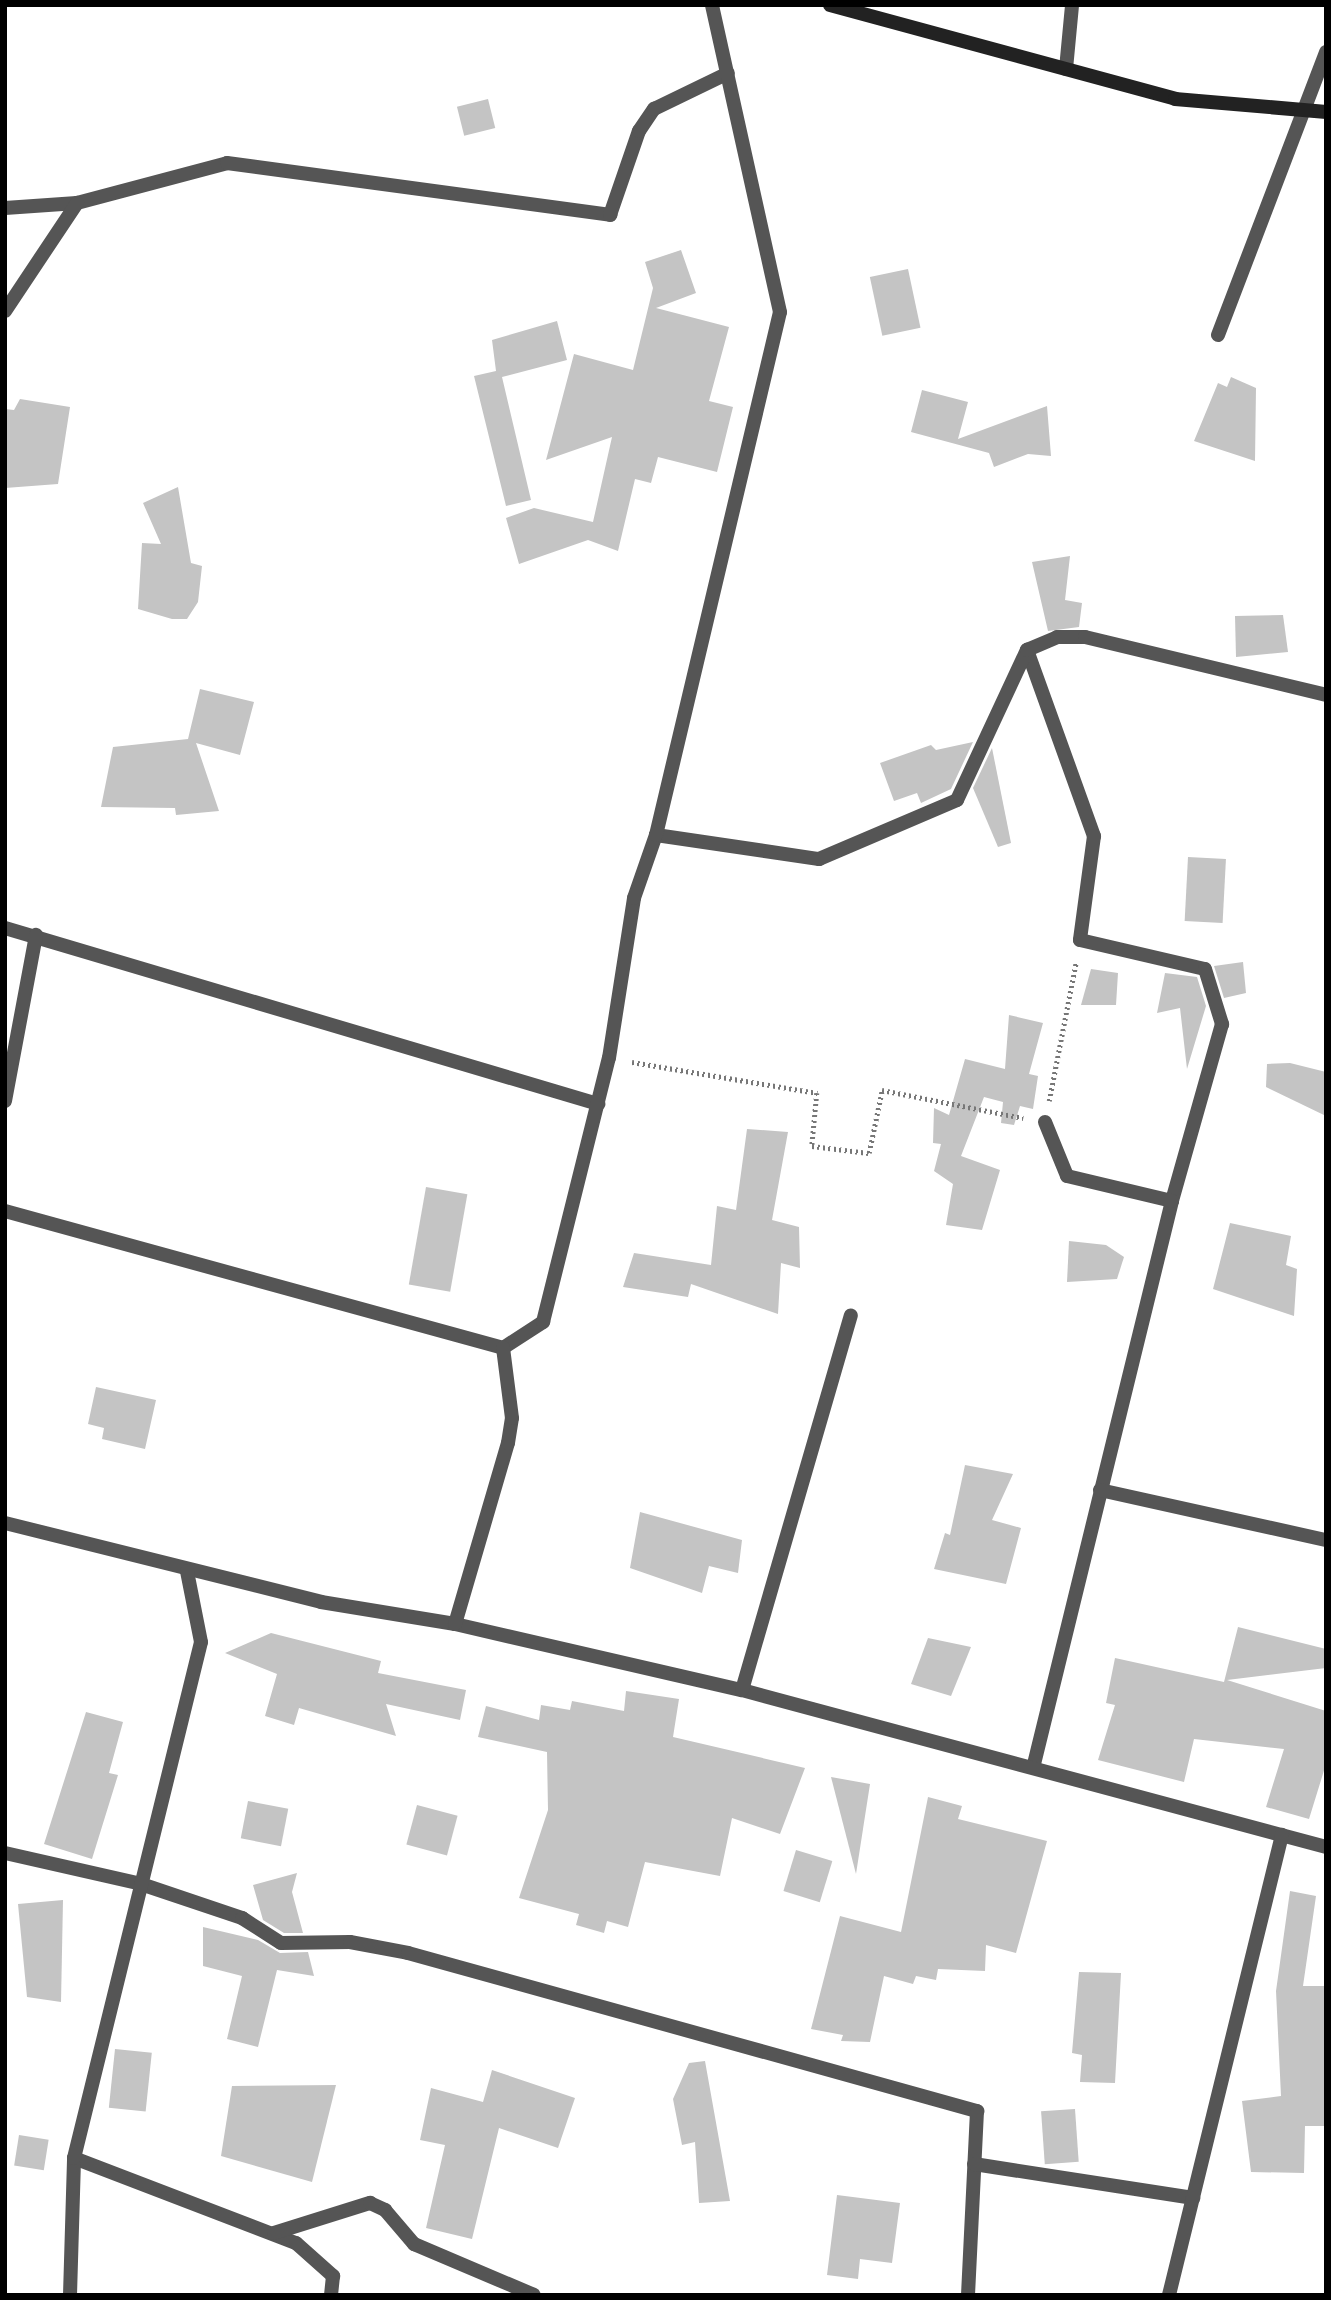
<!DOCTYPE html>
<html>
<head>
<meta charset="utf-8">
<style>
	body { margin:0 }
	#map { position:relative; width:1331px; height:2300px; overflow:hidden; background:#fff; font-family:"DM Sans",sans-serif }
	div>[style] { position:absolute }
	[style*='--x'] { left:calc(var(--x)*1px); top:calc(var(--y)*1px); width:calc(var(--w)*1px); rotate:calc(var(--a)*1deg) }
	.building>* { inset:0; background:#c4c4c4; transform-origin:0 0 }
	.path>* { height:4.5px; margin-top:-2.25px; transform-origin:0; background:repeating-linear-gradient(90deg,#777 0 2px,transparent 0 5.5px) }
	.street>* { height:14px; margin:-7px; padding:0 7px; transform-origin:7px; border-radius:7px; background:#555 }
	.secondary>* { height:14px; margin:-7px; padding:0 7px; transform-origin:7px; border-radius:7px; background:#222 }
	span { translate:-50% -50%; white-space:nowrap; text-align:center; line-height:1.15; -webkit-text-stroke:5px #fff; paint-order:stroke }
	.frame { position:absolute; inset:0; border:7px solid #000; pointer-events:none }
</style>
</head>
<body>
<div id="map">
	<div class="building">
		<div style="left:488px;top:99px;width:30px;height:32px;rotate:76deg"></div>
		<div style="clip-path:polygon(681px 250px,696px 293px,656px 308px,729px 327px,709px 401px,733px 407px,717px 472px,658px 457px,651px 483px,635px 479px,618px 551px,588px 540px,519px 564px,506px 518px,534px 508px,593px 522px,612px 437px,546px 460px,574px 354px,633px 370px,653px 288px,645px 262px)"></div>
		<div style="left:908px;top:269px;width:60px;height:39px;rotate:78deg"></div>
		<div style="clip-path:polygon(557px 321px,567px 360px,502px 377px,531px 500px,506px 506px,474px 376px,496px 371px,492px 340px)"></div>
		<div style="clip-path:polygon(1231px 377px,1256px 388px,1255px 461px,1194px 441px,1218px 383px,1227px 387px)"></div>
		<div style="clip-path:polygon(922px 390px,968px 402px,958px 439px,1047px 406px,1051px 456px,1028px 454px,994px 467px,989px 453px,911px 432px)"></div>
		<div style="clip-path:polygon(20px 399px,70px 407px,58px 484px,5px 488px,5px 409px,14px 410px)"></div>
		<div style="clip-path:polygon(178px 487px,191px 563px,202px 566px,198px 602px,187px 619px,172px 619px,138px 609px,142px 543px,161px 544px,143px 503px)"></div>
		<div style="clip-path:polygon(1070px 556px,1065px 600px,1082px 603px,1079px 627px,1048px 631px,1032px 562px)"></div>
		<div style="clip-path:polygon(1283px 615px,1288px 652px,1236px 657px,1235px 616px)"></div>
		<div style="clip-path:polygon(200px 689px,254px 702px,240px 755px,196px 743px,219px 811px,176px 815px,175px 808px,101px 807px,113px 747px,188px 739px)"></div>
		<div style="clip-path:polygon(973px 742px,951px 789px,921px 803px,917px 793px,894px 801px,880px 763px,931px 745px,936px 750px)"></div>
		<div style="clip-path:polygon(992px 748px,1011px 843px,998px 847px,973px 788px)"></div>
		<div style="left:1188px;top:857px;width:38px;height:64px;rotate:3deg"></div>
		<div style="clip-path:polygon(1243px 962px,1246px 993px,1224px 998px,1214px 966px)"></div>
		<div style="clip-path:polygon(1091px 969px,1118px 973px,1116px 1005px,1081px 1005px)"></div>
		<div style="clip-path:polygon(1165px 973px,1197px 977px,1206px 1006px,1187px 1069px,1180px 1008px,1157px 1013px)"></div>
		<div style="clip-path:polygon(1009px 1015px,1043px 1023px,1029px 1074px,1038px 1076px,1033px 1109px,1020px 1106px,1014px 1125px,1001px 1123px,1003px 1102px,984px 1097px,961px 1156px,1000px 1170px,982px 1230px,946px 1225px,953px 1184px,934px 1171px,941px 1144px,933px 1143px,934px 1108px,949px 1115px,965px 1059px,1005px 1069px)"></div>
		<div style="clip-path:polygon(1290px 1063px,1326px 1072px,1326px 1116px,1266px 1087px,1267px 1064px)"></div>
		<div style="clip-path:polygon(747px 1129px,788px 1132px,772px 1220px,799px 1227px,800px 1268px,781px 1263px,778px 1314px,691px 1284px,688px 1297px,623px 1287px,634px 1253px,711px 1265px,717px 1206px,736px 1210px)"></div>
		<div style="left:426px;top:1187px;width:42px;height:99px;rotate:10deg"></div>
		<div style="clip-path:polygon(1230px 1223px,1291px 1236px,1286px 1265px,1297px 1269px,1294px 1316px,1213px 1289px)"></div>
		<div style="clip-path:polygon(1069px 1241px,1106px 1245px,1124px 1257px,1117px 1279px,1067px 1282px)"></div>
		<div style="clip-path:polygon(96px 1387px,156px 1400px,145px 1449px,102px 1439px,104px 1428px,88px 1424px)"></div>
		<div style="clip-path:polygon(965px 1465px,1013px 1474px,992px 1520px,1021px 1528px,1006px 1584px,934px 1569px,945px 1533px,950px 1535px)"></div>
		<div style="clip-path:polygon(640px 1512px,742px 1540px,738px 1573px,709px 1566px,702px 1593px,630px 1568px)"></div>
		<div style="clip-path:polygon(1238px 1627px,1326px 1649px,1326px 1668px,1227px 1680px,1326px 1711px,1326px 1764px,1309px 1819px,1266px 1807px,1284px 1749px,1194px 1739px,1184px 1782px,1098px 1760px,1115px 1705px,1106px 1703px,1115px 1658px,1224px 1682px)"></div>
		<div style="clip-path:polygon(271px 1633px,381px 1661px,378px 1673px,466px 1690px,460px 1720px,386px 1704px,396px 1736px,299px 1708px,294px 1725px,265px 1716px,277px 1674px,225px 1653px)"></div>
		<div style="clip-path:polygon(928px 1638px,971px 1647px,951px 1696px,911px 1684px)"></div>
		<div style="clip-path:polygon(626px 1691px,679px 1699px,673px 1737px,805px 1768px,780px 1834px,732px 1818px,720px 1876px,645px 1862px,628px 1927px,607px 1921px,604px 1933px,576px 1925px,579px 1914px,519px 1898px,548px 1810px,547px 1752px,478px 1737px,486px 1706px,539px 1720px,541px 1705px,570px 1710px,572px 1701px,624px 1711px)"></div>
		<div style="clip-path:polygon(86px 1712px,123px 1722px,109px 1773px,118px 1775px,92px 1859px,44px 1844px)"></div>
		<div style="clip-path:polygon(831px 1777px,870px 1784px,856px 1874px)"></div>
		<div style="clip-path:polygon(928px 1797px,962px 1806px,958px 1819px,1047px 1841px,1016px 1953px,986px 1945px,985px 1971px,938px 1969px,936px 1980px,916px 1976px,913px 1984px,884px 1976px,870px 2042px,841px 2041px,843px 2035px,811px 2029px,840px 1916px,901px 1932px)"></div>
		<div style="left:248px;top:1801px;width:41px;height:38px;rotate:11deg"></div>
		<div style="left:417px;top:1805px;width:42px;height:41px;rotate:15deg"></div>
		<div style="left:796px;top:1850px;width:38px;height:43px;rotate:17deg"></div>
		<div style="clip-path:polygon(297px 1873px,292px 1892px,303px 1933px,284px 1933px,263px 1920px,253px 1885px)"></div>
		<div style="clip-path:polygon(1290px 1891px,1316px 1896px,1303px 1986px,1326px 1986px,1326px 2126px,1305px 2126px,1304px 2173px,1251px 2172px,1242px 2101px,1281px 2096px,1276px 1991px)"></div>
		<div style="clip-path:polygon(63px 1900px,61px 2002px,27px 1997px,18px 1904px)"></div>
		<div style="clip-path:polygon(203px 1927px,258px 1940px,280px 1953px,308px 1952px,314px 1976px,277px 1970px,258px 2047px,227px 2039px,242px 1976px,203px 1966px)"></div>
		<div style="clip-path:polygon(1079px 1972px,1121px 1973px,1115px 2083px,1080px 2082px,1082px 2055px,1072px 2053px)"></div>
		<div style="left:115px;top:2049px;width:37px;height:59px;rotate:6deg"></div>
		<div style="clip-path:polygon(705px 2061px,730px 2201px,699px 2203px,695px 2142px,682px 2145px,673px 2099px,689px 2063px)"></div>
		<div style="clip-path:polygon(492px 2070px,575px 2098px,558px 2148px,499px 2128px,472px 2239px,426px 2228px,445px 2145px,420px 2140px,431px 2088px,483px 2102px)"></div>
		<div style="clip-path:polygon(336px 2085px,312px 2182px,221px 2156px,232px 2086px)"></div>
		<div style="left:1075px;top:2109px;width:53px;height:34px;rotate:86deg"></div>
		<div style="left:19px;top:2135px;width:30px;height:31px;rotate:9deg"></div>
		<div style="clip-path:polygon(837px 2195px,900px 2203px,892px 2263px,860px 2259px,858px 2279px,827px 2275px)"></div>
	</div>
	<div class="path">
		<div style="--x:632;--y:1062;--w:188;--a:9.5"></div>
		<div style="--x:817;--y:1093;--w:53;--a:95.4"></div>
		<div style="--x:812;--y:1146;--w:57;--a:7"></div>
		<div style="--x:869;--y:1153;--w:64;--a:-78.3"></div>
		<div style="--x:882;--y:1090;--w:144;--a:11.2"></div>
		<div style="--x:1049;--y:1101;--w:142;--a:-79"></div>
	</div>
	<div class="street">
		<div style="--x:1066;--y:69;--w:64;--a:-84.6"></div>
		<div style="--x:5;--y:208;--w:72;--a:-4"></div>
		<div style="--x:77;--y:203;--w:155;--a:-14.9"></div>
		<div style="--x:227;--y:163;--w:387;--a:7.7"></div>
		<div style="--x:610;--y:215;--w:89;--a:-71"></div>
		<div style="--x:639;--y:131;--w:27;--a:-56"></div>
		<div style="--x:654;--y:109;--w:82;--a:-25.9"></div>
		<div style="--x:5;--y:311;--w:130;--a:-56.3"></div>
		<div style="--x:1218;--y:335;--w:303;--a:-69.1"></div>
		<div style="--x:1027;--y:650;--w:198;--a:70.2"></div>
		<div style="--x:1094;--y:836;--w:105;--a:97.7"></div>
		<div style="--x:1080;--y:940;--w:128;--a:13.1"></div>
		<div style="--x:1205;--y:969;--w:58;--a:72.8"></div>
		<div style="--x:1222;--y:1024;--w:184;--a:105.8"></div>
		<div style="--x:1172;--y:1201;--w:580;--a:103.77"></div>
		<div style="--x:656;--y:835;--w:165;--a:8.4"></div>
		<div style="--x:819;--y:859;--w:150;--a:-23.1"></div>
		<div style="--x:957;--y:800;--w:166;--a:-65"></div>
		<div style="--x:1027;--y:650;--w:33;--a:-23"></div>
		<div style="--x:1057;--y:637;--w:28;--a:0"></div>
		<div style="--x:1085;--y:637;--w:248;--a:13.5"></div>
		<div style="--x:5;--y:928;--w:619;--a:16.53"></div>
		<div style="--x:5;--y:1101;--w:169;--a:-79.4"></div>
		<div style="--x:1045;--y:1122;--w:58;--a:67.8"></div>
		<div style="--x:1067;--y:1176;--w:108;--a:13.4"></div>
		<div style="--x:5;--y:1211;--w:517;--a:15.38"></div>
		<div style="--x:503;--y:1348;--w:48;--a:-33"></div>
		<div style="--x:543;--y:1322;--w:272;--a:-76"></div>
		<div style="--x:609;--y:1058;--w:162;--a:-81.1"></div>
		<div style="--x:634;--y:898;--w:67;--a:-70.8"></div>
		<div style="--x:656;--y:835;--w:537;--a:-76.66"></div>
		<div style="--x:780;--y:312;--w:314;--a:-102.5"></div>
		<div style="--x:1100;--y:1490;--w:231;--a:12.5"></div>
		<div style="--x:5;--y:1523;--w:326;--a:14"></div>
		<div style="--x:321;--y:1602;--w:136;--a:9.3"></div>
		<div style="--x:455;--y:1624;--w:294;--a:13"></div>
		<div style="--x:742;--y:1690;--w:605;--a:15.05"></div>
		<div style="--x:455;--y:1624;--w:189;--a:-73.7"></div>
		<div style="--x:508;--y:1443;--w:25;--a:-81"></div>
		<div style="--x:512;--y:1418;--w:71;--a:-97.3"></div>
		<div style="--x:742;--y:1690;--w:390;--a:-73.8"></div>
		<div style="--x:5;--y:1853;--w:139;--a:12.8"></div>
		<div style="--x:141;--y:1884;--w:107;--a:18.6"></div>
		<div style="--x:242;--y:1918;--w:46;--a:32.7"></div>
		<div style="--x:281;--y:1943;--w:69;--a:-0.8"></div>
		<div style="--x:350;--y:1942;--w:59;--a:10.7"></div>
		<div style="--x:408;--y:1953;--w:591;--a:15.52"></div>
		<div style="--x:977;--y:2111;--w:184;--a:92.8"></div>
		<div style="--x:74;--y:2158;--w:238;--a:21"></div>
		<div style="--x:296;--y:2243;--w:50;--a:41.7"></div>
		<div style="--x:333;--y:2276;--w:19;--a:96"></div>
		<div style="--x:974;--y:2164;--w:222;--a:8.8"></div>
		<div style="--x:274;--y:2233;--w:101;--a:-17.4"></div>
		<div style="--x:370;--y:2203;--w:17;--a:25"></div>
		<div style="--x:385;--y:2210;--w:45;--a:49.5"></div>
		<div style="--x:414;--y:2244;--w:130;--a:23"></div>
		<div style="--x:70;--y:2295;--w:137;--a:-88.3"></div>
		<div style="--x:74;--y:2158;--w:531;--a:-76.17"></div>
		<div style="--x:201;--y:1642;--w:72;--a:-101.2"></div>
		<div style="--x:1169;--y:2295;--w:474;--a:-76.2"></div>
	</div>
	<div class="secondary">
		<div style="--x:830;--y:5;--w:358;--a:15.2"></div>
		<div style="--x:1175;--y:99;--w:152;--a:4.9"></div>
	</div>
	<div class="frame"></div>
</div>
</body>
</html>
